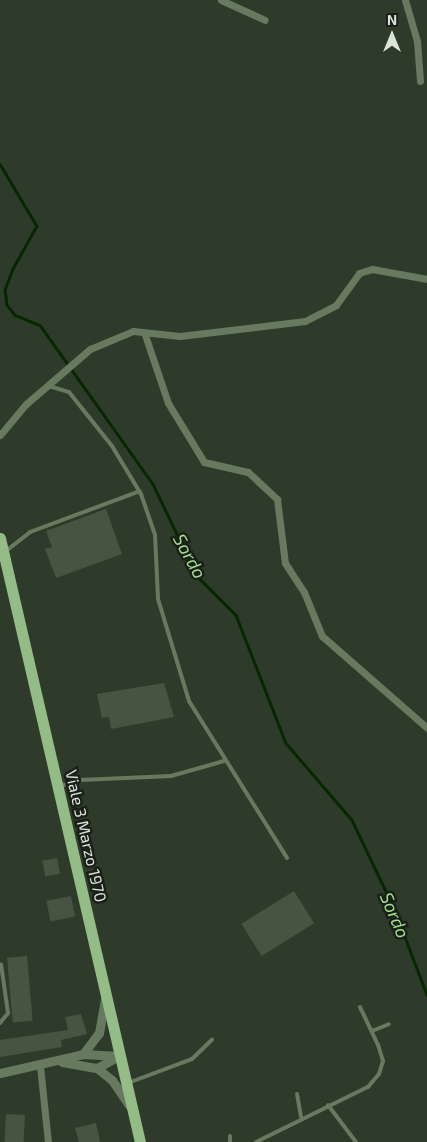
<!DOCTYPE html>
<html>
<head>
<meta charset="utf-8">
<style>
	body { margin:0 }
	#map { position:relative; width:427px; height:1142px; overflow:hidden; background:#2f3b2a; font-family:"Exo 2",sans-serif }
	div>[style] { position:absolute }
	[style*='--x'] { left:calc(var(--x)*1px); top:calc(var(--y)*1px); width:calc(var(--w)*1px); rotate:calc(var(--a)*1deg) }
	.stream>* { height:2.5px; margin:-1.25px; padding:0 1.25px; transform-origin:1.25px; border-radius:1.25px; background:#072700 }
	.building>* { inset:0; background:#475442; transform-origin:0 0 }
	.service>* { height:4px; margin:-2px; padding:0 2px; transform-origin:2px; border-radius:2px; background:#677a60 }
	.minor>* { height:7px; margin:-3.5px; padding:0 3.5px; transform-origin:3.5px; border-radius:3.5px; background:#677a60 }
	.tertiary>* { height:9px; margin:-4.5px; padding:0 4.5px; transform-origin:4.5px; border-radius:4.5px; background:#677a60 }
	.primary>* { height:11px; margin:-5.5px; padding:0 5.5px; transform-origin:5.5px; border-radius:5.5px; background:#94bc87 }
	span { translate:-50% -50%; white-space:nowrap; text-align:center; line-height:1.15; -webkit-text-stroke:5px #1a2019; paint-order:stroke }
	.street-label { font-size:16px; color:#dbe3d8 }
	.water-label { font-size:18px; color:#a1df8a; font-style:italic }
	.north { position:absolute; left:367px; top:10px; width:50px; height:50px; -webkit-text-stroke:4px #1a2019; paint-order:stroke; rotate:0deg; font-size:14px; font-weight:700; line-height:20px; text-align:center; color:#dbe3d8 }
	.north::after { content:''; display:block; margin:auto; width:18px; height:22px; background:#dbe3d8; clip-path:polygon(50% 0,100% 100%,50% 72%,0 100%) }
</style>
</head>
<body>
<div id="map">
	<div class="stream">
		<div style="--x:0;--y:164;--w:72;--a:59.2"></div>
		<div style="--x:37;--y:226;--w:49;--a:119.2"></div>
		<div style="--x:13;--y:269;--w:22;--a:111"></div>
		<div style="--x:5;--y:290;--w:15;--a:82"></div>
		<div style="--x:7;--y:305;--w:13;--a:51"></div>
		<div style="--x:15;--y:315;--w:27;--a:22"></div>
		<div style="--x:40;--y:325;--w:195;--a:54.6"></div>
		<div style="--x:153;--y:484;--w:102;--a:64.4"></div>
		<div style="--x:197;--y:576;--w:55;--a:45"></div>
		<div style="--x:236;--y:615;--w:137;--a:68.7"></div>
		<div style="--x:286;--y:743;--w:101;--a:49.4"></div>
		<div style="--x:352;--y:820;--w:98;--a:64.5"></div>
		<div style="--x:394;--y:908;--w:93;--a:69.2"></div>
	</div>
	<div class="building">
		<div style="clip-path:polygon(106px 509px,122px 554px,56px 578px,45px 549px,52px 547px,46px 531px)"></div>
		<div style="clip-path:polygon(164px 683px,174px 717px,111px 729px,109px 717px,102px 718px,97px 694px)"></div>
		<div style="left:57px;top:858px;width:16px;height:15px;rotate:79deg"></div>
		<div style="left:294px;top:891px;width:38px;height:62px;rotate:58deg"></div>
		<div style="left:71px;top:896px;width:21px;height:25px;rotate:79deg"></div>
		<div style="left:27px;top:956px;width:65px;height:20px;rotate:85deg"></div>
		<div style="clip-path:polygon(81px 1014px,87px 1034px,61px 1040px,62px 1047px,0 1057px,0 1040px,68px 1030px,65px 1017px)"></div>
		<div style="left:6px;top:1114px;width:19px;height:28px;rotate:3deg"></div>
		<div style="clip-path:polygon(96px 1123px,100px 1142px,79px 1142px,75px 1128px)"></div>
	</div>
	<div class="service">
		<div style="--x:49;--y:386;--w:21;--a:17"></div>
		<div style="--x:69;--y:392;--w:69;--a:51.5"></div>
		<div style="--x:112;--y:446;--w:56;--a:58.9"></div>
		<div style="--x:141;--y:494;--w:43;--a:71.1"></div>
		<div style="--x:155;--y:535;--w:64;--a:87.3"></div>
		<div style="--x:158;--y:599;--w:107;--a:73.1"></div>
		<div style="--x:189;--y:701;--w:185;--a:58"></div>
		<div style="--x:6;--y:551;--w:31;--a:-38"></div>
		<div style="--x:30;--y:532;--w:117;--a:-20.4"></div>
		<div style="--x:60;--y:786;--w:21;--a:-17"></div>
		<div style="--x:80;--y:780;--w:91;--a:-2.5"></div>
		<div style="--x:171;--y:776;--w:55;--a:-15.8"></div>
		<div style="--x:0;--y:1023;--w:13;--a:-51"></div>
		<div style="--x:8;--y:1013;--w:49;--a:-98.1"></div>
		<div style="--x:372;--y:1031;--w:18;--a:-22"></div>
		<div style="--x:128;--y:1083;--w:68;--a:-20.6"></div>
		<div style="--x:192;--y:1059;--w:28;--a:-44"></div>
		<div style="--x:297;--y:1094;--w:23;--a:80"></div>
		<div style="--x:328;--y:1105;--w:46;--a:52.9"></div>
		<div style="--x:230;--y:1142;--w:6;--a:-90"></div>
		<div style="--x:256;--y:1142;--w:125;--a:-26.2"></div>
		<div style="--x:368;--y:1087;--w:17;--a:-50"></div>
		<div style="--x:379;--y:1074;--w:14;--a:-73"></div>
		<div style="--x:383;--y:1061;--w:17;--a:-107"></div>
		<div style="--x:378;--y:1045;--w:42;--a:-115.3"></div>
	</div>
	<div class="minor">
		<div style="--x:221;--y:0;--w:48;--a:24.4"></div>
		<div style="--x:405;--y:0;--w:43;--a:73.7"></div>
		<div style="--x:417;--y:41;--w:40;--a:85.7"></div>
		<div style="--x:144;--y:332;--w:75;--a:71.3"></div>
		<div style="--x:168;--y:403;--w:69;--a:58.6"></div>
		<div style="--x:204;--y:462;--w:45;--a:12.8"></div>
		<div style="--x:248;--y:472;--w:40;--a:43"></div>
		<div style="--x:277;--y:499;--w:64;--a:82.9"></div>
		<div style="--x:285;--y:563;--w:35;--a:57"></div>
		<div style="--x:304;--y:592;--w:48;--a:67.8"></div>
		<div style="--x:322;--y:636;--w:140;--a:41.2"></div>
		<div style="--x:0;--y:435;--w:40;--a:-50"></div>
		<div style="--x:26;--y:404;--w:84;--a:-40.7"></div>
		<div style="--x:90;--y:349;--w:47;--a:-22.7"></div>
		<div style="--x:133;--y:331;--w:47;--a:6.1"></div>
		<div style="--x:180;--y:336;--w:126;--a:-6.8"></div>
		<div style="--x:305;--y:321;--w:35;--a:-27"></div>
		<div style="--x:336;--y:305;--w:39;--a:-54"></div>
		<div style="--x:359;--y:273;--w:14;--a:-17"></div>
		<div style="--x:372;--y:269;--w:56;--a:10.3"></div>
		<div style="--x:40;--y:1066;--w:76;--a:84"></div>
	</div>
	<div class="tertiary">
		<div style="--x:83;--y:1054;--w:26;--a:-53"></div>
		<div style="--x:99;--y:1033;--w:36;--a:-80"></div>
		<div style="--x:62;--y:1062;--w:36;--a:10"></div>
		<div style="--x:97;--y:1068;--w:19;--a:39"></div>
		<div style="--x:112;--y:1080;--w:30;--a:56"></div>
		<div style="--x:97;--y:1068;--w:25;--a:-29"></div>
		<div style="--x:0;--y:1073;--w:85;--a:-12.9"></div>
		<div style="--x:83;--y:1054;--w:36;--a:3"></div>
	</div>
	<div class="primary">
		<div style="--x:0;--y:538;--w:620;--a:76.95"></div>
	</div>
	<div class="street-label">
		<span style="left:86px;top:836px;rotate:77deg">Viale 3 Marzo 1970</span>
	</div>
	<div class="water-label">
		<span style="left:190px;top:556px;rotate:61deg">Sordo</span>
		<span style="left:395px;top:915px;rotate:67deg">Sordo</span>
	</div>
	<div class="north">N</div>
</div>
</body>
</html>
